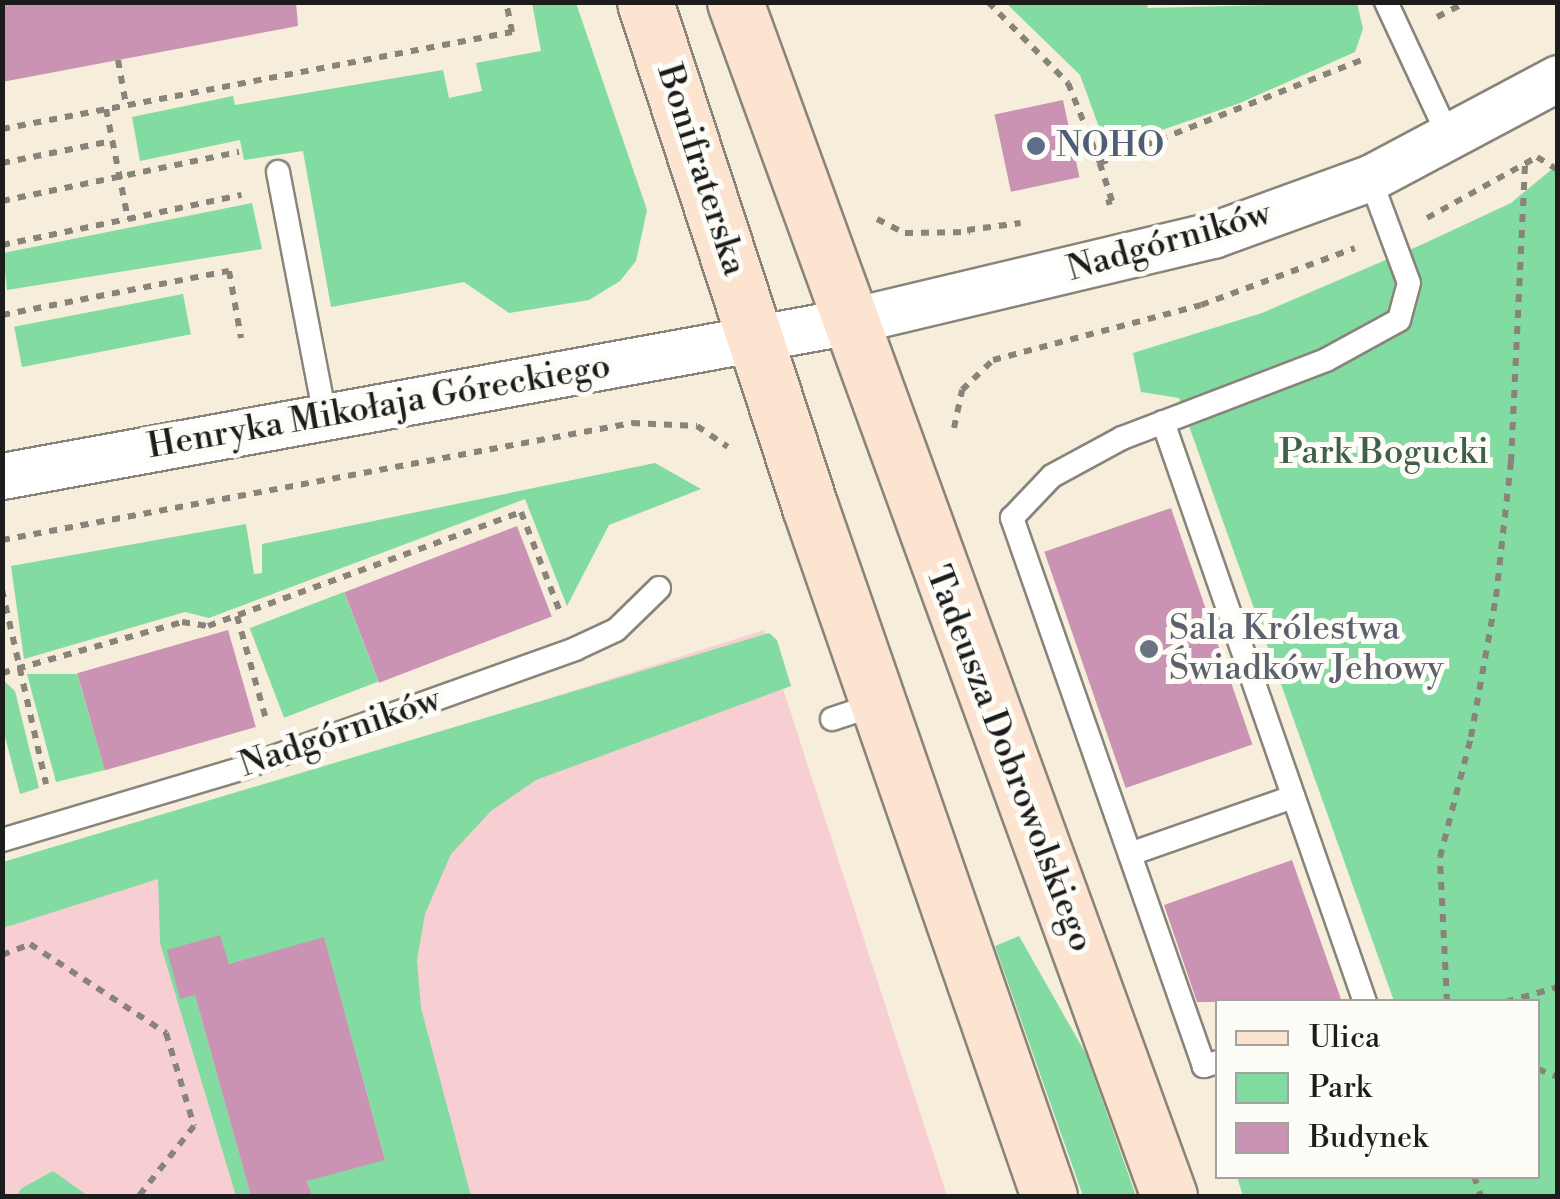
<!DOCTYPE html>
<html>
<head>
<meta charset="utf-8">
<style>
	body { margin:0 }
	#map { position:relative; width:1560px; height:1199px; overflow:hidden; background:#f6edda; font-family:"Libre Bodoni",serif }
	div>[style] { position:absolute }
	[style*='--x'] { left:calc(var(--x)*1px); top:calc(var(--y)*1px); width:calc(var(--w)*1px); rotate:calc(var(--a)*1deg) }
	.built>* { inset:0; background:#f7cfd3 }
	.green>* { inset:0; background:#82dba0; transform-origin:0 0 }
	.building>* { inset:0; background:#ca93b4; transform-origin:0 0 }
	.path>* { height:6px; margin-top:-3px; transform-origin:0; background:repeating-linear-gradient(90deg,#89847b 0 8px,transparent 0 16px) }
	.roads { filter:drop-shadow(2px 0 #89847b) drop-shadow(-2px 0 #89847b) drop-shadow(0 2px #89847b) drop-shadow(0 -2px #89847b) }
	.lane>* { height:22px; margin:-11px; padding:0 11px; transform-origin:11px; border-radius:11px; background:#fff }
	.street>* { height:45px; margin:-22.5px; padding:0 22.5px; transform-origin:22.5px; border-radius:22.5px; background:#fff }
	.secondary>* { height:55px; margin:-27.5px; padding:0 27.5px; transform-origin:27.5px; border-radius:27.5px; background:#fde4d1 }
	.dots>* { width:28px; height:28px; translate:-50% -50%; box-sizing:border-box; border:5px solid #fdfcf7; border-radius:50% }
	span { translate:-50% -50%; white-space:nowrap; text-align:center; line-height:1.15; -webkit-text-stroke:10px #fdfcf7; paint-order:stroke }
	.service-label { font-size:35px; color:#4e5e75 }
	.left { translate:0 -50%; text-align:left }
	.street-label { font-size:35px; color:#1c1c1c }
	.park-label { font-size:35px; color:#405f4a }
	.worship-label { font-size:35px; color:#5b616d }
	.frame { position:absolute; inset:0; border:5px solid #1c1c1c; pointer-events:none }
	.legend { position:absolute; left:1215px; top:999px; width:325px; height:180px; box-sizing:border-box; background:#fdfcf7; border:2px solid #a3a29f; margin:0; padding:12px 18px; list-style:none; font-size:30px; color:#1c1c1c }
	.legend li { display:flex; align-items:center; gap:20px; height:50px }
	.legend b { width:50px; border:2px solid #a3a29f }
</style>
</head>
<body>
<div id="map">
	<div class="built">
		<div style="clip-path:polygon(764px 630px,947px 1196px,3px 1196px,3px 872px)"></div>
	</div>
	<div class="green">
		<div style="clip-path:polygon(532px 3px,576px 3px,647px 210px,636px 261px,620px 281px,589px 300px,509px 313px,464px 282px,331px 307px,303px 151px,244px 160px,240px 140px,140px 161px,132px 117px,233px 96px,235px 105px,443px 70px,449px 98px,482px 91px,476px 63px,541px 51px)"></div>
		<div style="clip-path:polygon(1147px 3px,1148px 8px,1357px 3px,1363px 29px,1355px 52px,1240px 103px,1107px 149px,1080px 75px,1006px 3px)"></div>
		<div style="clip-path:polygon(1557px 165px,1557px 1196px,1243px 1196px,1237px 1177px,1538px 1176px,1538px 1002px,1394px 1001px,1179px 398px,1141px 392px,1133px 353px,1262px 313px,1423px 244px,1511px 203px)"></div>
		<div style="clip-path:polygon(252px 203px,262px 249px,7px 290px,3px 253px)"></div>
		<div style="left:183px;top:294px;width:41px;height:172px;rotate:79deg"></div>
		<div style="clip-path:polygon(655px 463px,701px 489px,609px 525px,567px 606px,525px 499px,209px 618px,185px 612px,24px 659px,11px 566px,246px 524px,254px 574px,262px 573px,262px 544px)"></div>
		<div style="left:344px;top:592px;width:96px;height:101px;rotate:69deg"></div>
		<div style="clip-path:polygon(769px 633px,777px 640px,791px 686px,536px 780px,491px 811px,451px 854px,425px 914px,417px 960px,421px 1008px,471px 1196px,287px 1196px,310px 1190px,303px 1166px,385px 1159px,324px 938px,229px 964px,195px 995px,251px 1196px,236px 1196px,160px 943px,158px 879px,3px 928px,3px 862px)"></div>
		<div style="clip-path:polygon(27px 674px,77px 674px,105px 770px,56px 782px)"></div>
		<div style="clip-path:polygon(2px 679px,15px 691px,39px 788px,20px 794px,3px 729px)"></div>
		<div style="clip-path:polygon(1019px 936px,1086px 1054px,1136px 1196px,1083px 1196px,995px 946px)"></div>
		<div style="clip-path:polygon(53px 1171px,88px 1196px,16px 1196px,22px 1188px)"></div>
	</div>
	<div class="building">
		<div style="clip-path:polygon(2px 2px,296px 2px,298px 26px,2px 82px)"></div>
		<div style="left:1063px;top:100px;width:79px;height:70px;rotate:78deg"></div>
		<div style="left:1171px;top:508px;width:250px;height:134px;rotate:71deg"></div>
		<div style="left:517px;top:526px;width:97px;height:185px;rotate:69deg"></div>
		<div style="left:228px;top:630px;width:101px;height:157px;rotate:74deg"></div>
		<div style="clip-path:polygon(1292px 860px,1342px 1002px,1197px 1002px,1164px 905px)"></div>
		<div style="clip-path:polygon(220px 935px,229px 964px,324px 937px,385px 1160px,307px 1181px,312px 1196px,251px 1196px,195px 995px,180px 999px,167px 950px)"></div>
	</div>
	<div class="path">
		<div style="--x:988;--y:2;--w:114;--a:45.4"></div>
		<div style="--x:1068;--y:83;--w:86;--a:68.2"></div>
		<div style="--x:1437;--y:17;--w:33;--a:-27"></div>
		<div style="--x:118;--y:60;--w:46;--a:79.9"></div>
		<div style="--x:106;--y:109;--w:112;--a:78.7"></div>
		<div style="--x:128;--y:219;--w:116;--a:-12"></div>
		<div style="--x:2;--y:129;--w:519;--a:-10.77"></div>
		<div style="--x:512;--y:32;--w:31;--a:-101"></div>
		<div style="--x:2;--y:163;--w:112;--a:-11.3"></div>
		<div style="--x:2;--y:201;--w:242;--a:-11.7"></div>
		<div style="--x:1106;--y:203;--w:6;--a:-18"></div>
		<div style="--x:1112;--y:201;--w:40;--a:-108"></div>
		<div style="--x:1100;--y:163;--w:286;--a:-21.5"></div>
		<div style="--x:1427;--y:218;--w:126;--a:-29"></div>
		<div style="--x:1537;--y:157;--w:25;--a:32"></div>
		<div style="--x:877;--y:219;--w:31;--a:27"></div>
		<div style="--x:905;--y:233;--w:65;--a:-0.9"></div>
		<div style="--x:967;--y:230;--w:54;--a:-7.4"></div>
		<div style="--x:2;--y:245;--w:129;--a:-11.7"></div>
		<div style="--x:2;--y:315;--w:231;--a:-11"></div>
		<div style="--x:229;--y:271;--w:68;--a:79.8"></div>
		<div style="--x:954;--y:428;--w:39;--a:-78"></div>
		<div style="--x:962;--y:390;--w:43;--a:-44.1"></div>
		<div style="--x:993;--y:360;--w:215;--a:-14.8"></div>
		<div style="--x:1201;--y:305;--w:164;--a:-20.3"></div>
		<div style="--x:2;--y:540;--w:641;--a:-10.52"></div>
		<div style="--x:632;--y:423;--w:65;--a:2.6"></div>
		<div style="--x:697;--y:426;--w:37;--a:34"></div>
		<div style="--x:2;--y:590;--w:199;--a:77.2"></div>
		<div style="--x:237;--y:616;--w:107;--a:74.3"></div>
		<div style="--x:2;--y:673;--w:187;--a:-15.8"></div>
		<div style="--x:182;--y:622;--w:26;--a:9"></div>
		<div style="--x:208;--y:626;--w:333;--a:-20"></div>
		<div style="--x:521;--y:512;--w:107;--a:68.7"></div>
		<div style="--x:2;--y:955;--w:30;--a:-21"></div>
		<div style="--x:30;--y:944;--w:163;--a:33.2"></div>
		<div style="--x:166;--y:1033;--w:97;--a:73.2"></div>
		<div style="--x:194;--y:1126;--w:89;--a:128.2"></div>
		<div style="--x:1447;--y:1002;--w:145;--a:-92.8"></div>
		<div style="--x:1440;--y:857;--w:124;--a:-75.5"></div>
		<div style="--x:1471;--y:737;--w:142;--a:-79.9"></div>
		<div style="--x:1496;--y:597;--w:136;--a:-83.7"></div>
		<div style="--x:1511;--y:462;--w:299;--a:-87.3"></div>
		<div style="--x:1506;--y:1002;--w:54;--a:-16.1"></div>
		<div style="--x:1538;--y:1069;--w:22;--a:22"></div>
		<div style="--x:1474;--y:1176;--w:21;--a:71"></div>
	</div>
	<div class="roads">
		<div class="lane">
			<div style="--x:1386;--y:2;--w:151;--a:65"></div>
			<div style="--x:278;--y:172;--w:248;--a:79.1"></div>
			<div style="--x:1163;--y:422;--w:614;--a:70.8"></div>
			<div style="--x:832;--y:719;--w:47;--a:-18.4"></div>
			<div style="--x:2;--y:840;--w:252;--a:-16.6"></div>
			<div style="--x:243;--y:768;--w:353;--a:-19.7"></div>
			<div style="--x:575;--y:649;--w:45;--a:-24.9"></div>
			<div style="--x:616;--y:630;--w:60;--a:-44.3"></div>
			<div style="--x:1130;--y:854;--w:173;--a:-19.3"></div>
			<div style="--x:1218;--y:1062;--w:15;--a:164"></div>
			<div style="--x:1204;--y:1066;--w:581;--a:-109.31"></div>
			<div style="--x:1012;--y:518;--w:58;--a:-46.4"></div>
			<div style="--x:1052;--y:476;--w:80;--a:-28.5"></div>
			<div style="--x:1122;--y:438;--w:218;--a:-20.9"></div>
			<div style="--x:1326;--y:360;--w:83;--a:-28.7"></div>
			<div style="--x:1399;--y:320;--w:38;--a:-75"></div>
			<div style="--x:1409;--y:283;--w:112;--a:-110.4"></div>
		</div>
		<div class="street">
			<div style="--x:2;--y:476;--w:863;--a:-10.35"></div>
			<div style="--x:851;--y:321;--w:372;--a:-13.4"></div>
			<div style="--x:1213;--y:235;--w:167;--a:-20"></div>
			<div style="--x:1370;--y:178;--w:213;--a:-28"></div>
		</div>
		<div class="secondary">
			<div style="--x:645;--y:2;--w:531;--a:71.91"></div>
			<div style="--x:810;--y:507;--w:729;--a:70.87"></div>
			<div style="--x:735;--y:2;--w:1270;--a:70.02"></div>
		</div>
	</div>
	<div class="dots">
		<div style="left:1036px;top:146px;background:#5c6f8a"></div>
		<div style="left:1149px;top:649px;background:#6b7280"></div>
	</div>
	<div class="service-label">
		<span class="left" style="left:1056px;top:146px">NOHO</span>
	</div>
	<div class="street-label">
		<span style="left:701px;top:170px;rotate:72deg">Bonifraterska</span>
		<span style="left:1169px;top:242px;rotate:-16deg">Nadgórników</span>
		<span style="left:379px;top:407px;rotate:-10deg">Henryka Mikołaja Góreckiego</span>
		<span style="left:340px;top:733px;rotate:-19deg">Nadgórników</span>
		<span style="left:1009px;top:759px;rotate:69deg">Tadeusza Dobrowolskiego</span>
	</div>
	<div class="park-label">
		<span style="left:1384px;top:453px">Park Bogucki</span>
	</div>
	<div class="worship-label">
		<span class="left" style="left:1169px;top:649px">Sala Królestwa<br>Świadków Jehowy</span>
	</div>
	<div class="frame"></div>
	<ul class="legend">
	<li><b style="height:12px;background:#fde4d1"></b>Ulica</li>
	<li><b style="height:28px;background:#82dba0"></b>Park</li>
	<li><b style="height:28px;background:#ca93b4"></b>Budynek</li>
	</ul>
</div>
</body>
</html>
